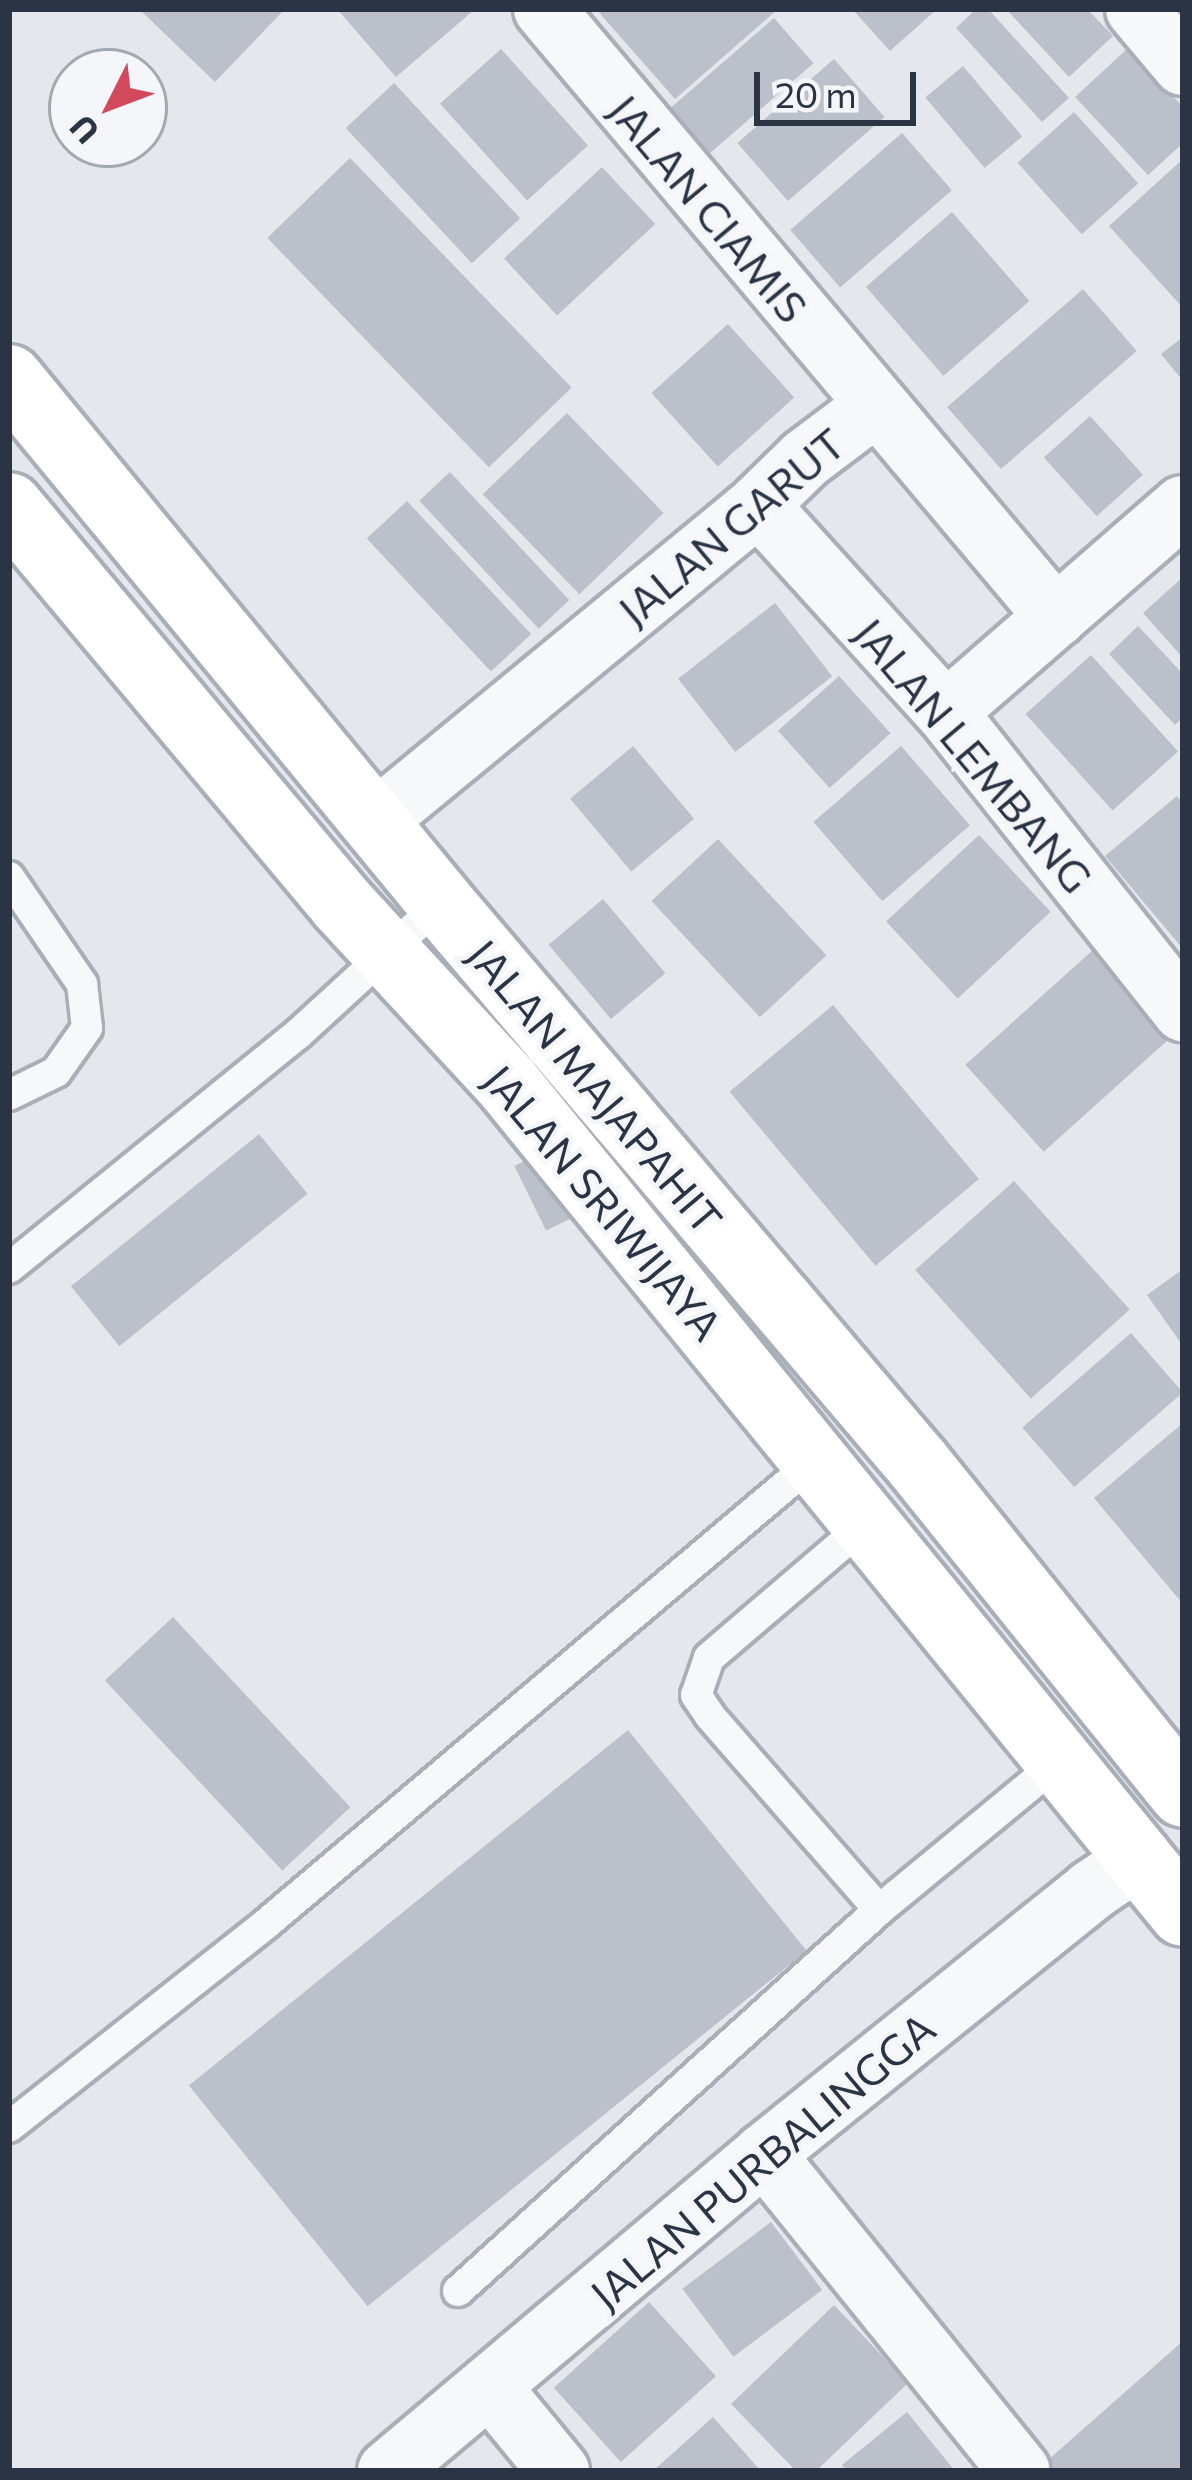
<!DOCTYPE html>
<html>
<head>
<meta charset="utf-8">
<style>
	body { margin:0 }
	#map { position:relative; width:1192px; height:2480px; overflow:hidden; background:#e4e7ec; font-family:Commissioner,sans-serif }
	div>[style] { position:absolute }
	[style*='--x'] { left:calc(var(--x)*1px); top:calc(var(--y)*1px); width:calc(var(--w)*1px); rotate:calc(var(--a)*1deg) }
	.building>* { inset:0; background:#bbc0ca; transform-origin:0 0 }
	.roads { filter:drop-shadow(3px 0 #a9aeb7) drop-shadow(-3px 0 #a9aeb7) drop-shadow(0 3px #a9aeb7) drop-shadow(0 -3px #a9aeb7) }
	.lane>* { height:30px; margin:-15px; padding:0 15px; transform-origin:15px; border-radius:15px; background:#f7f8fa }
	.street>* { height:60px; margin:-30px; padding:0 30px; transform-origin:30px; border-radius:30px; background:#f7f8fa }
	.primary>* { height:66px; margin:-33px; padding:0 33px; transform-origin:33px; border-radius:33px; background:#fff }
	span { translate:-50% -50%; white-space:nowrap; text-align:center; line-height:1.15; -webkit-text-stroke:9px #f4f6f9; paint-order:stroke }
	.street-label { font-size:42px; color:#2b3445 }
	.frame { position:absolute; inset:0; border:12px solid #2b3445; pointer-events:none }
	.north { position:absolute; left:48px; top:48px; width:120px; height:120px; box-sizing:border-box; background:#f4f6f9; border:3px solid #a4a8b1; border-radius:50%; rotate:228deg; font-size:33px; font-weight:700; line-height:48px; text-align:center; color:#2b3445 }
	.north::after { content:''; display:block; margin:auto; width:42px; height:54px; background:#d1495b; clip-path:polygon(50% 0,100% 100%,50% 72%,0 100%) }
	.scale { position:absolute; left:754px; top:72px; width:162px; height:54px; box-sizing:border-box; border:6px solid #2b3445; border-top:0; padding-left:15px; font-size:36px; line-height:42px; white-space:nowrap; color:#2b3445; -webkit-text-stroke:9px #f4f6f9; paint-order:stroke }
</style>
</head>
<body>
<div id="map">
	<div class="building">
		<div style="clip-path:polygon(139px 9px,285px 9px,215px 82px)"></div>
		<div style="clip-path:polygon(337px 9px,475px 9px,396px 77px)"></div>
		<div style="clip-path:polygon(596px 9px,778px 9px,675px 99px)"></div>
		<div style="clip-path:polygon(852px 9px,937px 9px,890px 51px)"></div>
		<div style="clip-path:polygon(976px 9px,988px 9px,1069px 98px,1042px 122px,956px 28px)"></div>
		<div style="clip-path:polygon(1006px 9px,1087px 9px,1113px 36px,1069px 77px)"></div>
		<div style="left:774px;top:18px;width:60px;height:149px;rotate:49deg"></div>
		<div style="clip-path:polygon(1128px 48px,1183px 107px,1183px 143px,1148px 175px,1075px 97px)"></div>
		<div style="left:501px;top:49px;width:130px;height:82px;rotate:48deg"></div>
		<div style="left:834px;top:59px;width:77px;height:128px;rotate:49deg"></div>
		<div style="left:963px;top:66px;width:92px;height:49px;rotate:50deg"></div>
		<div style="left:394px;top:83px;width:185px;height:66px;rotate:47deg"></div>
		<div style="left:1074px;top:112px;width:96px;height:76px;rotate:48deg"></div>
		<div style="left:902px;top:133px;width:76px;height:148px;rotate:49deg"></div>
		<div style="left:350px;top:158px;width:319px;height:115px;rotate:46deg"></div>
		<div style="clip-path:polygon(1183px 159px,1183px 308px,1109px 226px)"></div>
		<div style="left:602px;top:167px;width:78px;height:134px;rotate:47deg"></div>
		<div style="left:952px;top:212px;width:118px;height:114px;rotate:49deg"></div>
		<div style="left:1083px;top:289px;width:82px;height:180px;rotate:49deg"></div>
		<div style="left:728px;top:324px;width:99px;height:103px;rotate:48deg"></div>
		<div style="clip-path:polygon(1183px 337px,1183px 381px,1161px 354px)"></div>
		<div style="left:567px;top:413px;width:139px;height:117px;rotate:46deg"></div>
		<div style="left:1090px;top:416px;width:79px;height:62px;rotate:48deg"></div>
		<div style="left:450px;top:472px;width:175px;height:42px;rotate:47deg"></div>
		<div style="left:407px;top:501px;width:182px;height:55px;rotate:47deg"></div>
		<div style="clip-path:polygon(1183px 577px,1183px 658px,1143px 613px)"></div>
		<div style="left:775px;top:603px;width:93px;height:123px;rotate:52deg"></div>
		<div style="clip-path:polygon(1138px 626px,1183px 674px,1183px 717px,1175px 725px,1109px 654px)"></div>
		<div style="left:1091px;top:655px;width:130px;height:88px;rotate:48deg"></div>
		<div style="left:839px;top:676px;width:77px;height:82px;rotate:48deg"></div>
		<div style="left:633px;top:746px;width:95px;height:82px;rotate:50deg"></div>
		<div style="left:901px;top:746px;width:105px;height:116px;rotate:49deg"></div>
		<div style="clip-path:polygon(1177px 796px,1183px 803px,1183px 949px,1105px 856px)"></div>
		<div style="left:979px;top:835px;width:105px;height:127px;rotate:47deg"></div>
		<div style="left:718px;top:839px;width:159px;height:91px;rotate:47deg"></div>
		<div style="left:603px;top:899px;width:97px;height:71px;rotate:50deg"></div>
		<div style="left:1094px;top:949px;width:117px;height:173px;rotate:48deg"></div>
		<div style="left:833px;top:1005px;width:227px;height:135px;rotate:50deg"></div>
		<div style="left:259px;top:1134px;width:77px;height:242px;rotate:51deg"></div>
		<div style="left:545px;top:1151px;width:72px;height:34px;rotate:64deg"></div>
		<div style="left:1014px;top:1181px;width:173px;height:133px;rotate:48deg"></div>
		<div style="clip-path:polygon(1183px 1269px,1183px 1346px,1147px 1295px)"></div>
		<div style="left:1131px;top:1333px;width:79px;height:144px;rotate:49deg"></div>
		<div style="clip-path:polygon(1183px 1423px,1183px 1604px,1094px 1498px)"></div>
		<div style="left:173px;top:1617px;width:260px;height:93px;rotate:47deg"></div>
		<div style="left:628px;top:1730px;width:284px;height:565px;rotate:51deg"></div>
		<div style="left:771px;top:2222px;width:85px;height:111px;rotate:53deg"></div>
		<div style="left:649px;top:2302px;width:100px;height:128px;rotate:48deg"></div>
		<div style="clip-path:polygon(834px 2305px,908px 2383px,816px 2471px,796px 2471px,731px 2404px)"></div>
		<div style="clip-path:polygon(1183px 2341px,1183px 2471px,1043px 2471px,1040px 2467px)"></div>
		<div style="clip-path:polygon(907px 2412px,955px 2471px,847px 2471px,842px 2465px)"></div>
		<div style="clip-path:polygon(713px 2417px,761px 2471px,653px 2471px)"></div>
	</div>
	<div class="roads">
		<div class="lane">
			<div style="--x:9;--y:877;--w:130;--a:55.7"></div>
			<div style="--x:82;--y:984;--w:44;--a:83.5"></div>
			<div style="--x:87;--y:1028;--w:54;--a:125.2"></div>
			<div style="--x:56;--y:1072;--w:52;--a:153.9"></div>
			<div style="--x:9;--y:1268;--w:372;--a:-39"></div>
			<div style="--x:298;--y:1034;--w:194;--a:-42.5"></div>
			<div style="--x:868;--y:1522;--w:209;--a:139.5"></div>
			<div style="--x:709;--y:1658;--w:39;--a:109"></div>
			<div style="--x:696;--y:1695;--w:25;--a:56"></div>
			<div style="--x:710;--y:1716;--w:257;--a:48.9"></div>
			<div style="--x:879;--y:1910;--w:234;--a:-39.5"></div>
			<div style="--x:9;--y:2127;--w:329;--a:-38.3"></div>
			<div style="--x:267;--y:1923;--w:721;--a:-40.16"></div>
			<div style="--x:458;--y:2291;--w:568;--a:-42.14"></div>
		</div>
		<div class="street">
			<div style="--x:544;--y:9;--w:795;--a:49.9"></div>
			<div style="--x:1136;--y:9;--w:73;--a:50"></div>
			<div style="--x:758;--y:505;--w:280;--a:47.8"></div>
			<div style="--x:946;--y:712;--w:382;--a:51.6"></div>
			<div style="--x:946;--y:712;--w:314;--a:-41"></div>
			<div style="--x:374;--y:822;--w:498;--a:-39.5"></div>
			<div style="--x:758;--y:505;--w:66;--a:-44.4"></div>
			<div style="--x:805;--y:459;--w:86;--a:-37"></div>
			<div style="--x:764;--y:2154;--w:407;--a:51.1"></div>
			<div style="--x:490;--y:2387;--w:109;--a:50.6"></div>
			<div style="--x:388;--y:2471;--w:492;--a:-40.1"></div>
			<div style="--x:764;--y:2154;--w:421;--a:-38.8"></div>
			<div style="--x:1092;--y:1890;--w:59;--a:-34"></div>
		</div>
		<div class="primary">
			<div style="--x:9;--y:378;--w:680;--a:50.55"></div>
			<div style="--x:441;--y:903;--w:736;--a:49.63"></div>
			<div style="--x:918;--y:1464;--w:423;--a:51.2"></div>
			<div style="--x:9;--y:506;--w:519;--a:50.08"></div>
			<div style="--x:342;--y:904;--w:243;--a:47.3"></div>
			<div style="--x:507;--y:1083;--w:1070;--a:50.84"></div>
		</div>
	</div>
	<div class="street-label">
		<span style="left:709px;top:208px;rotate:50deg">JALAN CIAMIS</span>
		<span style="left:731px;top:526px;rotate:-40deg">JALAN GARUT</span>
		<span style="left:974px;top:755px;rotate:50deg">JALAN LEMBANG</span>
		<span style="left:596px;top:1086px;rotate:50deg">JALAN MAJAPAHIT</span>
		<span style="left:604px;top:1202px;rotate:50deg">JALAN SRIWIJAYA</span>
		<span style="left:762px;top:2160px;rotate:-40deg">JALAN PURBALINGGA</span>
	</div>
	<div class="frame"></div>
	<div class="north">U</div>
	<div class="scale">20 m</div>
</div>
</body>
</html>
